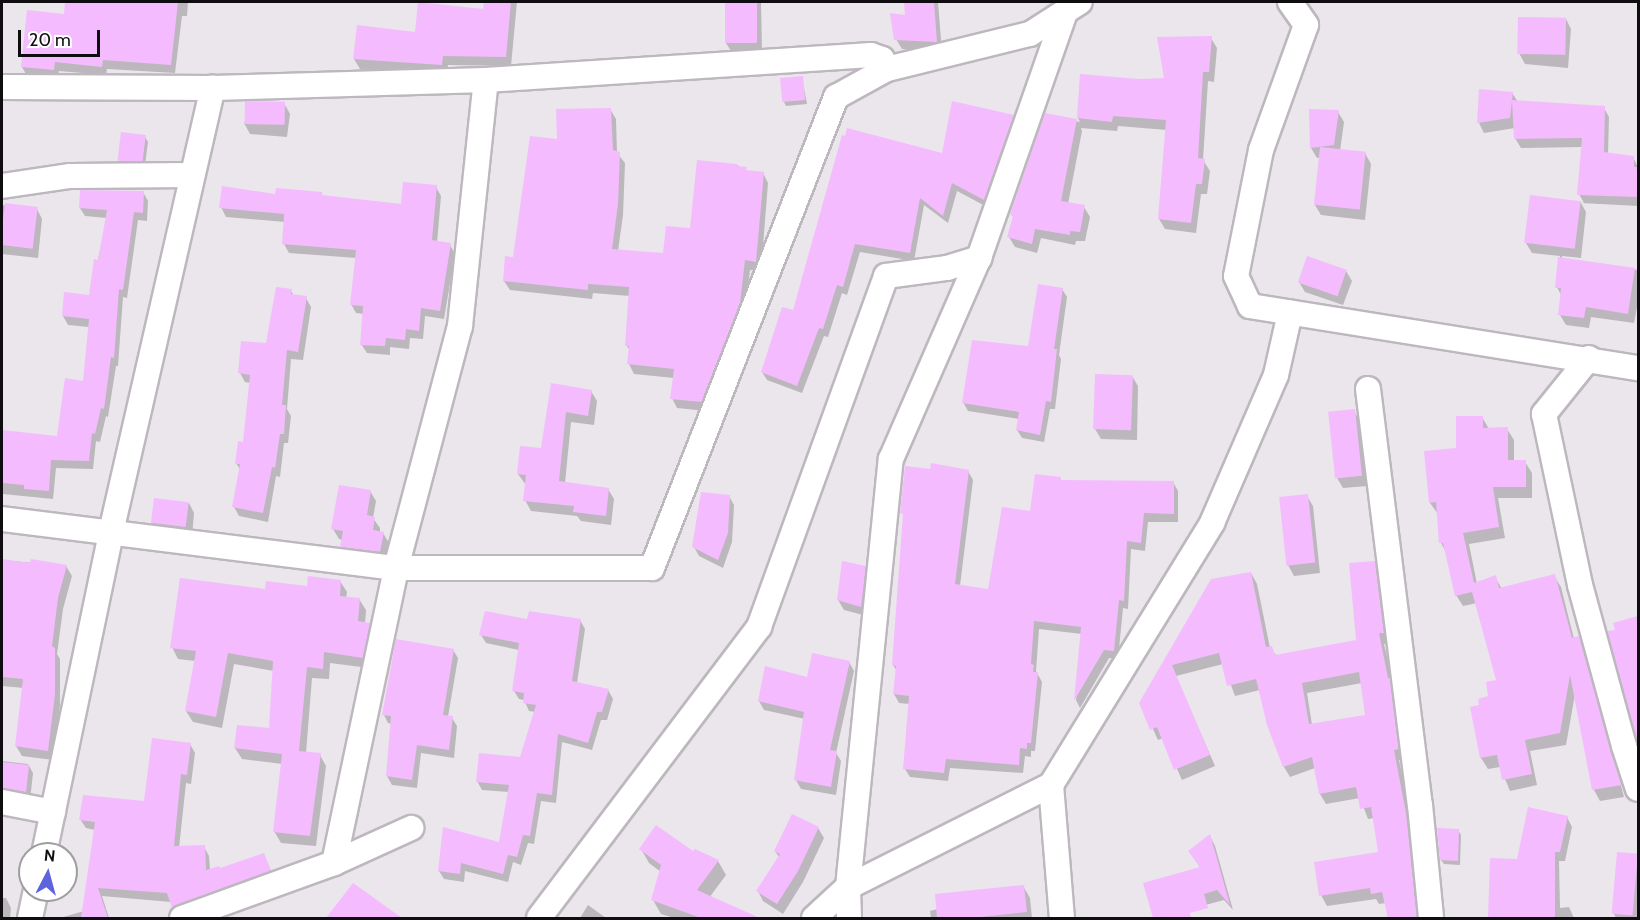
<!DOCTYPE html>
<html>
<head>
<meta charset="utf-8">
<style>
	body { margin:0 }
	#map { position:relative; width:1640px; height:920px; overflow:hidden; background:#ebe5ec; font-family:Cabin,sans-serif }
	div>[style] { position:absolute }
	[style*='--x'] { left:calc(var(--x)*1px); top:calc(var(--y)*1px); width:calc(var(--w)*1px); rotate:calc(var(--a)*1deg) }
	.shadow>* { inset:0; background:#0003 }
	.building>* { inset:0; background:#f4bcfe; transform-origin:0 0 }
	.roads { filter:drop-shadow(2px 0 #bdb7be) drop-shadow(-2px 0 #bdb7be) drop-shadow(0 2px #bdb7be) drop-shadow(0 -2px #bdb7be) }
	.minor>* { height:24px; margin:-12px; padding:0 12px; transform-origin:12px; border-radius:12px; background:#fff }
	span { translate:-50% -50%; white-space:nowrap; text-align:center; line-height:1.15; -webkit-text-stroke:4.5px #fff; paint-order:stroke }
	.frame { position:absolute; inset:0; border:3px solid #0f0d0f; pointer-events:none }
	.north { position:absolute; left:18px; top:842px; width:60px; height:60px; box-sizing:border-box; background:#fff; border:2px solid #9f9e9f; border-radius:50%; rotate:6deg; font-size:16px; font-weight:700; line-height:24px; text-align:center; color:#0f0d0f }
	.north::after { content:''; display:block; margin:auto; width:21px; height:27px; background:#5e64dc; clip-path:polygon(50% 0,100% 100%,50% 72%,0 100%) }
	.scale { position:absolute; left:18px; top:30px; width:82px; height:27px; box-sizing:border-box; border:3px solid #0f0d0f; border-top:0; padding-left:8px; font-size:18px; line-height:21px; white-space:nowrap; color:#0f0d0f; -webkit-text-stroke:4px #fff; paint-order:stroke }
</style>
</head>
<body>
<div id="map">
	<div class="shadow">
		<div style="clip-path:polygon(67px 2px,188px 2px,187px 16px,182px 16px,175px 73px,107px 69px,106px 75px,59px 71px,58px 78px,27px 76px,22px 67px,65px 16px)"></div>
		<div style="clip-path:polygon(486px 2px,517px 2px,511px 66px,448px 65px,447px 75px,360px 69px,354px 59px,485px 10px)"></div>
		<div style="clip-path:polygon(727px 2px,761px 2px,762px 51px,731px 51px,726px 43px)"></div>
		<div style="clip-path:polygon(906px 2px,938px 2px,942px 52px,902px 49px,896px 39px,907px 17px)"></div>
		<div style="clip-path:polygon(1566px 19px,1571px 29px,1568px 68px,1525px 64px,1519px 53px)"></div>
		<div style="clip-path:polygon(1211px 38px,1217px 48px,1214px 82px,1208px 81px,1203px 160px,1210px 171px,1207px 194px,1201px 194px,1196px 233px,1165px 229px,1159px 219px,1167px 130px,1118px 126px,1117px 131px,1081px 128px,1082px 131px,1068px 204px,1084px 207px,1090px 217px,1085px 241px,1076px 241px,1075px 245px,1041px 238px,1037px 253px,1015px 247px,1009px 237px,1014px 218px,1011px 214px,1046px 115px,1080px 122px,1078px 118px,1139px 81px,1166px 79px)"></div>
		<div style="clip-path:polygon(802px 78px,807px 104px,786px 106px,784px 102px)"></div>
		<div style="clip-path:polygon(1512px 93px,1518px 102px,1604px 108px,1609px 117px,1608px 154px,1633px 157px,1638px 167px,1638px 206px,1581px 203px,1586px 212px,1581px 258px,1562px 256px,1562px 259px,1638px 270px,1638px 302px,1634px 323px,1591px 317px,1589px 328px,1566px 325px,1560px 315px,1562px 297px,1557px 287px,1560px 256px,1532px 253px,1526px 243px,1531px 197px,1584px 203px,1579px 194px,1582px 147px,1521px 148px,1515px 138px,1515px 128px,1484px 133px,1479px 123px)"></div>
		<div style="clip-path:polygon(284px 103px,290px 114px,287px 137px,250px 134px,244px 123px)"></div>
		<div style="clip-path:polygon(610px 109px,616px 119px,617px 153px,625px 163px,623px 215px,618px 251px,665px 255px,691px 230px,737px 165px,748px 172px,763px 173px,768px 183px,761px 271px,750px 270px,745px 313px,707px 411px,677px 408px,672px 398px,674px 378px,634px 374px,629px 364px,630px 351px,627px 346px,630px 296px,593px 293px,592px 299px,510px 290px,504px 281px,559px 141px)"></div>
		<div style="clip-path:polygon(1338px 112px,1344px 122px,1340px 151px,1365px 153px,1371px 164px,1365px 220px,1321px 215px,1315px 205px,1320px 157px,1317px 158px,1311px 148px)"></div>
		<div style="clip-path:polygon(1013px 116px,1018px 125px,989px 208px,957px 191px,948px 223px,924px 205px,914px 261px,860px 252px,847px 295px,842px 293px,828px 337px,824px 336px,802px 393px,767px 380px,762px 372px,794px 311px,843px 137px,943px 155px)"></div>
		<div style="clip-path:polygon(123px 134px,145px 137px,148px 142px,145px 165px,122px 166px,119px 161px)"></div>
		<div style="clip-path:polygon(436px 187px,441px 196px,437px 243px,450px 245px,455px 254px,444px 319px,425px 316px,423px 339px,410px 338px,409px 349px,390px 347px,390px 355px,367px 353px,361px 344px,364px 314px,356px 313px,351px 304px,357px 258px,289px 253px,284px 244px,285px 222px,226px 217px,221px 207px,276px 195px,323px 196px,402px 205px)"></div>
		<div style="clip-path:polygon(143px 192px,148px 201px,147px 221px,138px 220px,127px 298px,123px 297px,118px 366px,116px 366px,108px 417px,106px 416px,100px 442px,96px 441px,93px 469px,56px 468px,53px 499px,3px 494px,2px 501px,2px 432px,59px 438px,84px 382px,89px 327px,68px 325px,63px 316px,90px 296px,107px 218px,85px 216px,80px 208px)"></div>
		<div style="clip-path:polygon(2px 205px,37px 209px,42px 219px,38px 258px,2px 254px)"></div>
		<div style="clip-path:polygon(1346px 271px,1352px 281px,1343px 305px,1305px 292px,1299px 282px)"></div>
		<div style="clip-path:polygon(1062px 289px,1067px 297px,1059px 355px,1061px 359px,1055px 409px,1050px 409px,1044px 442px,1022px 438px,1017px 430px,1019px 419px,968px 411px,963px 402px,1030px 348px)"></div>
		<div style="clip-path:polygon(291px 291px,294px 296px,306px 298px,311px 307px,303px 360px,291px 359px,287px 409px,291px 416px,288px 443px,284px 443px,280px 477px,276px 476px,268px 522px,239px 516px,234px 507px,241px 471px,236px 463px,244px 443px,250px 383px,245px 382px,240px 373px,268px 345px)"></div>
		<div style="clip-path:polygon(1097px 375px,1132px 376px,1138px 386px,1137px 440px,1101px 439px,1095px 429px)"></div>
		<div style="clip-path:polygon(552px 385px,591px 391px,597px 401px,594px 425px,571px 422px,565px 483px,608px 489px,614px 499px,611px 525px,581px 521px,577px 516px,531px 511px,525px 500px,526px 485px,518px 474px,521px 448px,542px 450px)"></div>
		<div style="clip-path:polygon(1354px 411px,1360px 421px,1367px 486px,1343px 488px,1337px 478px)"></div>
		<div style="clip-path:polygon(1482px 417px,1489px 429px,1507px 429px,1514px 440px,1514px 462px,1525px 462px,1532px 473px,1532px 498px,1498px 498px,1505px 538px,1469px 544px,1477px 584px,1495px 577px,1502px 589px,1554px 576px,1561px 587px,1574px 639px,1578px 638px,1585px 650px,1624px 797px,1600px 801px,1594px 790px,1575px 694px,1566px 745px,1530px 751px,1537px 785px,1510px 791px,1500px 767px,1488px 769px,1481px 758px,1490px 697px,1497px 682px,1477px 603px,1463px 606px,1456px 595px,1447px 554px,1441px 543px,1438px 514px,1430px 503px,1458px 449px)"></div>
		<div style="clip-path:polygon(968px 471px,973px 480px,960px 586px,989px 590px,1031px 512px,1060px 478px,1061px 481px,1173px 482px,1178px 491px,1178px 522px,1148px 522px,1145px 551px,1131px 549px,1128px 609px,1123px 608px,1118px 659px,1109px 658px,1080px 708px,1076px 700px,1082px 634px,1039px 629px,1036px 671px,1042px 682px,1035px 751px,1031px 751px,1031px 757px,1025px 756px,1023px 773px,950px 768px,948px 781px,910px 777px,905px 769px,910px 704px,899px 703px,894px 694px,897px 671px,893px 665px)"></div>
		<div style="clip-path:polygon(370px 491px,376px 501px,373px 518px,380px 528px,380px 533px,383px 533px,389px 543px,386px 561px,348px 557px,342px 546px,343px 540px,339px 539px,333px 529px)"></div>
		<div style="clip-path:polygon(729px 496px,734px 505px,732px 542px,723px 568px,699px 556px,694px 547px)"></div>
		<div style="clip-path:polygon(1307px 496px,1313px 506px,1320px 573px,1294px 576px,1288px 565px)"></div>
		<div style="clip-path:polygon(189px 503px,194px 513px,192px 537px,158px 533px,152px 523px)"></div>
		<div style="clip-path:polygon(2px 560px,66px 566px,72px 576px,63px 609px,57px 654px,60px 659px,60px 705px,53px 760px,22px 756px,16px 746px,24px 688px,2px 686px)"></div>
		<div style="clip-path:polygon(evenodd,1374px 563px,1380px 574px,1389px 643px,1384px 644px,1395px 690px,1404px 759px,1399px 760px,1412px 824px,1423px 918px,1388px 918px,1386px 903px,1379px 904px,1376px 899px,1327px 906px,1321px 895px,1379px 853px,1374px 818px,1368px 819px,1360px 798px,1326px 804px,1320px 794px,1315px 768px,1290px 777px,1284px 767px,1260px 690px,1235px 696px,1223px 664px,1176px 676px,1215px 766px,1182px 780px,1163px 738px,1158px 740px,1141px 703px,1212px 581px,1251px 573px,1257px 584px,1270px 648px,1277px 656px,1357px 641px,1374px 563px,1362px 683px,1367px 716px,1312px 725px,1307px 693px,1362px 683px)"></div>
		<div style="clip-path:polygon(865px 567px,871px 577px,867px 616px,844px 610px,838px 600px)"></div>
		<div style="clip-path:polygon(340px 581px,347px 592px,346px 598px,359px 599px,366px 610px,365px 624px,369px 624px,375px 635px,369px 668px,330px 663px,329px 679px,312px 678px,306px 753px,320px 755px,326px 766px,316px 846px,281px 843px,274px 831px,283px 764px,242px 759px,235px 748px,270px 730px,274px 671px,234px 664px,222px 728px,193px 722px,186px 711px,195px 661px,178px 659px,172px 647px,266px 591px,308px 588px)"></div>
		<div style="clip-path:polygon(1638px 618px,1638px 736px,1609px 633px,1617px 631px,1615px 624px)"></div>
		<div style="clip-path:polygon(580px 620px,585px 629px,577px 683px,608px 690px,613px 699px,607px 720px,601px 720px,592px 750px,562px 742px,556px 803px,541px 801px,534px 844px,528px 843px,521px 865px,513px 862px,508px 882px,465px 871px,464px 882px,444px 879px,439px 871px,500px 844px,509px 792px,482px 790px,477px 781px,521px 759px,536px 712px,529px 711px,524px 700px,519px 699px,514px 691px,519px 650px,486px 643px,481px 635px,529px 621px)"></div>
		<div style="clip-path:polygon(453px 650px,458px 658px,448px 717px,452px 718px,457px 726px,454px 758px,421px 753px,417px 788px,392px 785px,387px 776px,392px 724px,388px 723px,384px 715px)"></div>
		<div style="clip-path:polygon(849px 662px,854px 671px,836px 753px,841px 761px,836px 795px,801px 789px,796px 780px,805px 719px,764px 710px,759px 701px)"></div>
		<div style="clip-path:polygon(190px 744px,195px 753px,191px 784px,186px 783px,179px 848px,204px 847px,209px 856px,210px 870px,220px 870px,264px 855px,275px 880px,178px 916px,171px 902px,102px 896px,109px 918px,60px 918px,84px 911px,95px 830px,86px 828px,80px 819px,145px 803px)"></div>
		<div style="clip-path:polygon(2px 761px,28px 764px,33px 773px,30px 801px,2px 797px)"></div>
		<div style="clip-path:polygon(1567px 817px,1572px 827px,1565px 861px,1559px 861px,1560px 908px,1569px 907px,1574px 918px,1489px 918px,1492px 860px,1518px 860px)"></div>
		<div style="clip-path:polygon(818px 828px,824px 838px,803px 882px,783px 914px,763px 901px,758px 891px,779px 857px,775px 851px)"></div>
		<div style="clip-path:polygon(1458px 830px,1461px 835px,1460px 865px,1444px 864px,1441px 860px)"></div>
		<div style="clip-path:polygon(1210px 836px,1215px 846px,1233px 910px,1224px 900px,1157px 918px,1152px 909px,1201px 869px,1190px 851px)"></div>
		<div style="clip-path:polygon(641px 849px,693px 853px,718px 861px,726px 875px,709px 898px,756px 918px,674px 918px,661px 914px,653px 900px,661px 872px,649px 863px)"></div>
		<div style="clip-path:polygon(1618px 854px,1638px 855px,1638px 918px,1616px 918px,1614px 914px)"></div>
		<div style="clip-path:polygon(353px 885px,400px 918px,328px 918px)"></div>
		<div style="clip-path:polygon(1023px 886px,1030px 898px,1032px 918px,931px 918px,930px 911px)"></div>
		<div style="clip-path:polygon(2px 898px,6px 898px,11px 908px,10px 918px,2px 918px)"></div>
		<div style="clip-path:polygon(588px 905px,606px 918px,580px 918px)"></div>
	</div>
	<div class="building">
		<div style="clip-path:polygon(65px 2px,178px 2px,171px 65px,103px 60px,102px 67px,55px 62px,54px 70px,21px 67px,27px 10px,64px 14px)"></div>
		<div style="clip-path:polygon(418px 2px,483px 9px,484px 2px,511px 2px,506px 57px,443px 56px,442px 65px,353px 59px,357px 25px,415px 32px)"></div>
		<div style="left:725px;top:2px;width:32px;height:41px"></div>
		<div style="clip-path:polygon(904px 2px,934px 2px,937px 42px,894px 40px,890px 13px,905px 15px)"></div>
		<div style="left:1518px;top:17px;width:48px;height:37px;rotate:1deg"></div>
		<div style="clip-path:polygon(1212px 36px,1209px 72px,1203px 72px,1198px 158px,1205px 159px,1202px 184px,1196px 184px,1191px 223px,1158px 219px,1166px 120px,1113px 116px,1112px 122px,1077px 118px,1080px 74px,1139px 79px,1164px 78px,1157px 37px)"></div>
		<div style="left:803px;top:76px;width:24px;height:23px;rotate:85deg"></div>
		<div style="clip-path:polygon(1479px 89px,1513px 92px,1510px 118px,1477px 123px)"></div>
		<div style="clip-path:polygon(1512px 100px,1605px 106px,1604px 152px,1634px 156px,1634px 167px,1638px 167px,1638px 197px,1577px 195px,1582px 138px,1514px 139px)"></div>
		<div style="left:245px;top:101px;width:40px;height:23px;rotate:1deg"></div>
		<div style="clip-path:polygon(952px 101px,1014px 115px,984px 200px,952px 183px,943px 216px,920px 198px,910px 253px,855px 244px,843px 287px,837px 285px,823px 329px,819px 328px,797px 386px,761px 372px,782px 307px,793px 310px,842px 135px,845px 136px,847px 128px,942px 153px)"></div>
		<div style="clip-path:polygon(611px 108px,613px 150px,620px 152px,618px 204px,612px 249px,663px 253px,666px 226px,690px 228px,697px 160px,737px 164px,737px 166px,747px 167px,746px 170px,764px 172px,756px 262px,745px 260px,740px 303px,702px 402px,670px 399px,674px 369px,627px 364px,629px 346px,625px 346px,629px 287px,588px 284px,588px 290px,503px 281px,505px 256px,513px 257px,530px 136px,557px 139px,556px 109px)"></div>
		<div style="clip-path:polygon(1309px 109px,1339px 110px,1334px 145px,1310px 148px)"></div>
		<div style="clip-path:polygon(1045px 113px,1077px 119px,1061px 201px,1085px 205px,1080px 232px,1070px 231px,1070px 235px,1035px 229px,1032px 244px,1007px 237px,1013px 216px,1010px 214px)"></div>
		<div style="left:121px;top:132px;width:25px;height:29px;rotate:7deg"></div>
		<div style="left:1320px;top:147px;width:46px;height:58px;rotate:6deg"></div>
		<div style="clip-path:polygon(403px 182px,437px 185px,432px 240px,451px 243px,440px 311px,421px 308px,419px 331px,406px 329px,405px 340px,386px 338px,385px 346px,360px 345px,363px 306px,350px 305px,356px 250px,282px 244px,284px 214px,219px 208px,222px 186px,275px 194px,276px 188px,322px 192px,322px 195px,401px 204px)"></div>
		<div style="clip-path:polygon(80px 190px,144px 191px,143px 213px,134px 212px,123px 290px,119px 289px,114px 358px,111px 357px,104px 409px,101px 408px,95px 434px,92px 433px,89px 461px,51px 460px,49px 491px,24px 489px,24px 485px,2px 483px,2px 430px,57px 436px,65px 378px,83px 381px,89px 319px,62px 316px,64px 292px,89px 295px,94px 259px,98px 260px,107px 210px,79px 208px)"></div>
		<div style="left:1530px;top:195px;width:51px;height:48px;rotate:7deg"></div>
		<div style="left:5px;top:203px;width:33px;height:42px;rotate:7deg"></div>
		<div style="left:1307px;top:256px;width:42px;height:28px;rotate:19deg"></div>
		<div style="clip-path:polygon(1558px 257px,1635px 268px,1628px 314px,1586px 307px,1584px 318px,1558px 315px,1561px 288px,1555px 288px)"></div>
		<div style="clip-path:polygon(1038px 284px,1063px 288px,1054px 349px,1057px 349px,1051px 402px,1046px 401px,1040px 435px,1016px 430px,1019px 412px,962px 403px,972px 340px,1028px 346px)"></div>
		<div style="clip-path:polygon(276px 287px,292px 289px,291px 294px,307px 296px,298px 352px,287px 350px,282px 405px,286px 405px,284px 434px,280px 434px,275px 468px,272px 467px,263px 513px,232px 507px,240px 464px,235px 464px,238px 441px,243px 442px,250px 375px,238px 373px,241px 341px,266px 343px)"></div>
		<div style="left:1095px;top:374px;width:38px;height:55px;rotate:2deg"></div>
		<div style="clip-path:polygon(551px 383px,592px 390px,588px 416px,566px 412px,559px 481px,609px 488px,606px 516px,573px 512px,574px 506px,523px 501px,526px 475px,517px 474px,520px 446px,541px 448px)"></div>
		<div style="left:1355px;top:409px;width:67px;height:27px;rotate:84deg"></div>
		<div style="clip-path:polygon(1456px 416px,1483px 416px,1483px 428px,1508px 427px,1508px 460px,1526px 460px,1526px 487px,1493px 487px,1499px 527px,1463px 533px,1474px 583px,1496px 575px,1499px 588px,1555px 574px,1572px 638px,1579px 636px,1622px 785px,1592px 790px,1570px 675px,1560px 733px,1525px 740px,1532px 774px,1502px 780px,1497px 755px,1480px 758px,1470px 707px,1479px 705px,1478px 699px,1488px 696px,1486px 682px,1496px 680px,1472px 592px,1455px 596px,1443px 543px,1439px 543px,1436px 502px,1429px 503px,1424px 451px,1456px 448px)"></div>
		<div style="clip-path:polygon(931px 463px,969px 470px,955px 584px,988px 589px,1002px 507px,1030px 511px,1035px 474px,1061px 477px,1060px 480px,1174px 481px,1174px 514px,1144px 513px,1141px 543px,1127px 541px,1124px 601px,1119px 600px,1114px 651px,1104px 650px,1074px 701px,1081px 627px,1034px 621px,1031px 664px,1034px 665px,1033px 672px,1038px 672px,1031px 743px,1027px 743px,1027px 749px,1020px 748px,1019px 765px,946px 759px,944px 773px,903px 769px,909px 696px,893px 694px,896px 666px,892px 665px,903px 514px,900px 513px,905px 466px,930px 469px)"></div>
		<div style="clip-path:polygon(339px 485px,371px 490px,367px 515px,375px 517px,373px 530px,384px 532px,380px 552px,340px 547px,343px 531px,331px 529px)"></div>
		<div style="clip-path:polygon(701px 492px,730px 495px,728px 533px,718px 560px,692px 547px)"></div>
		<div style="left:1308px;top:494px;width:69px;height:29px;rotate:84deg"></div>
		<div style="left:154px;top:498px;width:35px;height:25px;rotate:7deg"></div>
		<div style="clip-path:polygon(2px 559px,30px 563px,31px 559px,67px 565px,58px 598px,52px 646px,55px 648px,55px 694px,48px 751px,15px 746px,23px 679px,2px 677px)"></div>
		<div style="clip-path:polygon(842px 561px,866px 566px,861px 607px,837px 600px)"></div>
		<div style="clip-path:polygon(evenodd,1375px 561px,1384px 633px,1379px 633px,1388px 678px,1390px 678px,1399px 749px,1394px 750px,1406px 813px,1417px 918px,1388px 918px,1382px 892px,1371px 894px,1370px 888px,1319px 896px,1314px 862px,1378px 852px,1371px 807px,1360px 809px,1356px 787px,1319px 794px,1312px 757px,1283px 767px,1267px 725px,1256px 679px,1227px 686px,1219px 653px,1172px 665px,1210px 755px,1174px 770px,1157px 727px,1150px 730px,1139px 703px,1211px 579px,1251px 572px,1266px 647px,1272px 646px,1275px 655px,1356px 640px,1349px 563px,1375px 561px,1359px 672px,1365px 715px,1309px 724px,1302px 683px,1359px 672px)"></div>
		<div style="clip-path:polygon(308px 576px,341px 580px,340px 596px,360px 598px,358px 621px,370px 623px,363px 658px,324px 652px,323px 669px,307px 667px,299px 751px,321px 753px,310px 836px,273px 832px,282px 754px,234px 748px,237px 725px,269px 728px,273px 661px,228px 653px,216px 717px,185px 711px,196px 651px,170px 648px,180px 578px,265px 589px,266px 581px,307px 586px)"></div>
		<div style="clip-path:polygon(485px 611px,527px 619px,529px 611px,581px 619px,572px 681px,609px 689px,602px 712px,597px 712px,588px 743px,558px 734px,552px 795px,537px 793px,530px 836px,523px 835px,517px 857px,508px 855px,503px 874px,461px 863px,460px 874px,438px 871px,443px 827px,499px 842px,509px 785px,476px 782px,479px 753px,520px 757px,536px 705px,523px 703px,524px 693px,512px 691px,519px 643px,479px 635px)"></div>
		<div style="clip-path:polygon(1638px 616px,1638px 745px,1607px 631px,1615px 630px,1613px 623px)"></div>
		<div style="clip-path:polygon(396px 639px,454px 649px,443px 715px,453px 716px,449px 750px,417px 745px,412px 780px,386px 776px,391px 716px,382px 715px)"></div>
		<div style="clip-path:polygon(812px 653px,850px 661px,830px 750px,837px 751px,831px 787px,794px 780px,804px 712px,758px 701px,765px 666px,807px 677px)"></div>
		<div style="clip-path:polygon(152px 738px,191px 743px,187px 775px,181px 774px,174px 846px,205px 845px,206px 870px,219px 866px,220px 868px,264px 853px,271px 871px,172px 908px,167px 893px,98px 888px,108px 918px,81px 918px,95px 822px,79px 820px,83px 795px,144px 801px)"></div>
		<div style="clip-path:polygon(2px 762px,29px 765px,26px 792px,2px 788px)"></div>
		<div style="clip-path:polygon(1528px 807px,1568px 816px,1560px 852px,1555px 852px,1555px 918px,1488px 918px,1490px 858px,1517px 859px)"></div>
		<div style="clip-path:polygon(792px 814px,819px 827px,798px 871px,777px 904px,756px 891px,780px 854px,774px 851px)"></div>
		<div style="clip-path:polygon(656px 825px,693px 851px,695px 849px,719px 860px,697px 890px,760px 918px,701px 918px,651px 900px,661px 865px,639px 849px)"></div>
		<div style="clip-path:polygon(1437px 828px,1459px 829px,1458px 861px,1440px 860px)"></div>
		<div style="clip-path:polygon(1210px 834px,1230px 905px,1217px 890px,1204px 894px,1208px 908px,1190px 913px,1191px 918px,1153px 918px,1143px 883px,1200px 867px,1188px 851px)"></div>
		<div style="left:1617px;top:852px;width:21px;height:62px;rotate:5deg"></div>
		<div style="clip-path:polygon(353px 883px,402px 918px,326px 918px)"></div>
		<div style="clip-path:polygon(1024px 885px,1027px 912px,971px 918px,937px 918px,935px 894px)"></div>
	</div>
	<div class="roads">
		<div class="minor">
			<div style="--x:1290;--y:2;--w:28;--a:55"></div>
			<div style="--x:1306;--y:25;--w:133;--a:109.8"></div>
			<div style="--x:1261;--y:150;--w:128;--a:101.2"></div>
			<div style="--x:1236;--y:276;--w:33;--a:65"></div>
			<div style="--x:1250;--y:306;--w:393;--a:9.1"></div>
			<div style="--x:2;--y:87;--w:211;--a:0.3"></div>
			<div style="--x:213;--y:88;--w:273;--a:-1.7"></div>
			<div style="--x:486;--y:80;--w:386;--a:-3.7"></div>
			<div style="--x:871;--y:55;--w:12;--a:20"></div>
			<div style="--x:882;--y:59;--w:11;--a:63"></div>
			<div style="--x:2;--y:186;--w:69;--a:-8.4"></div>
			<div style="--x:70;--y:176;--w:122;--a:-0.5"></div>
			<div style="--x:1589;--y:358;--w:72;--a:128.8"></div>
			<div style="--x:1544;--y:414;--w:175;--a:78.1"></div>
			<div style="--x:1580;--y:585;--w:167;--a:74.7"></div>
			<div style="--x:1624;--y:746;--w:45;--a:72"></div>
			<div style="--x:1368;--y:389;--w:419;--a:82.9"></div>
			<div style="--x:1420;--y:805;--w:114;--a:84.4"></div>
			<div style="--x:2;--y:519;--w:397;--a:7.1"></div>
			<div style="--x:396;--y:568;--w:256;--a:0"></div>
			<div style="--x:652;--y:568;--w:506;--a:-68.66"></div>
			<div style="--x:836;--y:97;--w:58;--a:-28.8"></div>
			<div style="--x:887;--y:69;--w:147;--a:-13.8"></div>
			<div style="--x:1030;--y:34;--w:59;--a:-32.6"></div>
			<div style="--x:1051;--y:785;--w:133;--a:85.3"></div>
			<div style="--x:2;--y:802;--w:52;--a:11.1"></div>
			<div style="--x:44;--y:854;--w:329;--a:-78.2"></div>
			<div style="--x:111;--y:532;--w:456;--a:-77.1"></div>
			<div style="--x:334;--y:863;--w:301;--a:-78.1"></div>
			<div style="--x:396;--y:568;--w:250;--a:-75.2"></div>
			<div style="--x:460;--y:326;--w:247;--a:-84"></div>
			<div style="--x:30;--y:918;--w:29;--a:-78"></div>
			<div style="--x:182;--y:918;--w:162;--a:-19.9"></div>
			<div style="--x:334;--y:863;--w:85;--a:-24.4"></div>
			<div style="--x:539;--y:918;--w:365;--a:-52.9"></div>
			<div style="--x:759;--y:627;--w:373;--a:-70.1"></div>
			<div style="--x:886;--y:276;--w:62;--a:-7.5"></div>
			<div style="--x:947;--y:268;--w:34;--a:-17"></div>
			<div style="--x:814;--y:918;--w:46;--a:-42.4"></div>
			<div style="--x:848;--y:887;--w:227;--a:-26.7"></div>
			<div style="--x:1051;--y:785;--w:308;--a:-58.4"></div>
			<div style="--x:1212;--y:523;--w:161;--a:-66.6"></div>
			<div style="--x:1276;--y:375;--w:64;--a:-77.3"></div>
			<div style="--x:849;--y:918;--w:31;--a:-92"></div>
			<div style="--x:848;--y:887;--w:430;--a:-84.3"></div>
			<div style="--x:891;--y:459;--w:219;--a:-66.4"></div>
			<div style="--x:979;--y:258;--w:260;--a:-70.7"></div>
		</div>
	</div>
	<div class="frame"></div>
	<div class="north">N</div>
	<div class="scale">20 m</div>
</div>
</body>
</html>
